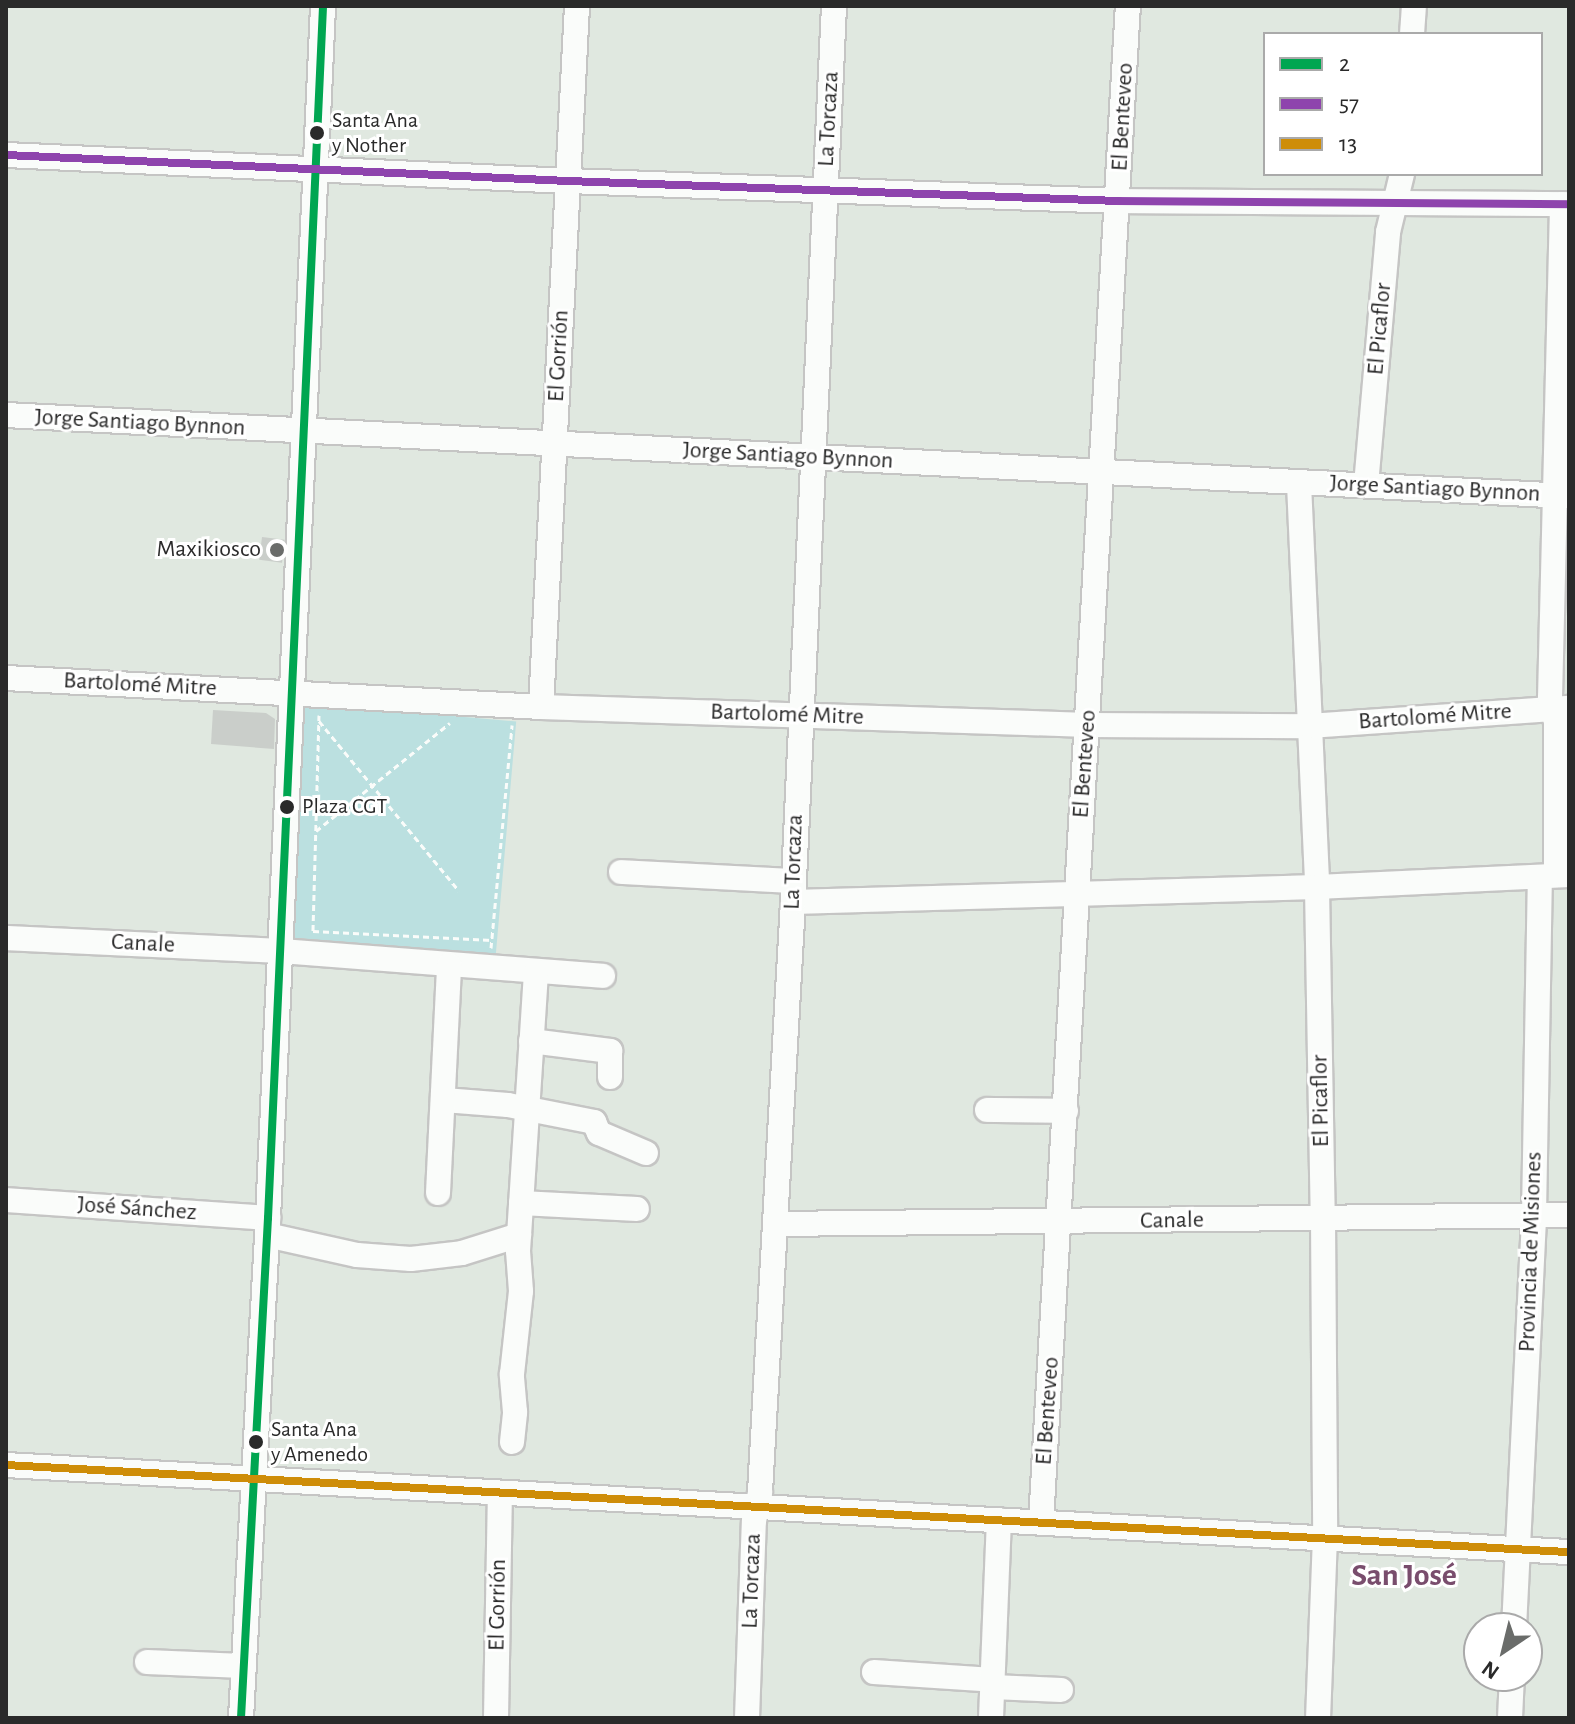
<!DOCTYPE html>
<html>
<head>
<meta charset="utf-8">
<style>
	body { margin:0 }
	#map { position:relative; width:1575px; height:1724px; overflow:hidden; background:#e0e8e0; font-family:"Alegreya Sans",sans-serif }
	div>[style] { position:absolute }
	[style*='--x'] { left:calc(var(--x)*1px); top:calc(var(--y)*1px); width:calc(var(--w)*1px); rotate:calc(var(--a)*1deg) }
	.green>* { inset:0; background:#bbe0e0; transform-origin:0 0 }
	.building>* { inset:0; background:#caceca; transform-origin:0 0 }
	.path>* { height:3px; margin-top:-1.5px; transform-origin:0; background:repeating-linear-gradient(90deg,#fafcfa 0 6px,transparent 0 10px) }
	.roads { filter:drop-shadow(2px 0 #c5c5c4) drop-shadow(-2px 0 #c5c5c4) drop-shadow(0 2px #c5c5c4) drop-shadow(0 -2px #c5c5c4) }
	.minor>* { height:24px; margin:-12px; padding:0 12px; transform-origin:12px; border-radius:12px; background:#fafcfa }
	.bus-1>* { height:8px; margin:-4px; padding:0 4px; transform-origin:4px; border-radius:4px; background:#00a651 }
	.bus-2>* { height:8px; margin:-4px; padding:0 4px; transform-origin:4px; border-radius:4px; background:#8e44ad }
	.bus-3>* { height:8px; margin:-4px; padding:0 4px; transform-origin:4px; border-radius:4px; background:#ce8d08 }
	.dots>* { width:22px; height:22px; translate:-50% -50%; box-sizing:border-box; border:4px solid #fff; border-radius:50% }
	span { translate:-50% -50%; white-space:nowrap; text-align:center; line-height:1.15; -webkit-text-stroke:6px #fff; paint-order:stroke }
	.bus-label { font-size:22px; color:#2a2a2a }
	.left { translate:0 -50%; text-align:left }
	.street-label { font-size:24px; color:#2a2a2a }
	.poi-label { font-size:24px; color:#2a2a2a }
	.right { translate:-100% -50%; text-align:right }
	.district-label { font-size:32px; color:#794d6d; font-weight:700 }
	.frame { position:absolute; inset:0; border:8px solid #2a2a2a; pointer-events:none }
	.legend { position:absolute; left:1263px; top:32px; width:280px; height:144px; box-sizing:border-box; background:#fff; border:2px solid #aaa; margin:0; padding:10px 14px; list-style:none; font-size:24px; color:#2a2a2a }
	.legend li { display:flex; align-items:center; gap:16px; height:40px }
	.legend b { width:40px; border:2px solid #aaa }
	.north { position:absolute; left:1463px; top:1612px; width:80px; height:80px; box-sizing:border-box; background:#fff; border:2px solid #aaa; border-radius:50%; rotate:215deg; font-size:22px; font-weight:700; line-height:32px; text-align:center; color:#2a2a2a }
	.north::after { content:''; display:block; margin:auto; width:28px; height:36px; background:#6a6c6a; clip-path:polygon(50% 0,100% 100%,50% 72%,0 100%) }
</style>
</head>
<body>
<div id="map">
	<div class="green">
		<div style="left:305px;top:703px;width:212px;height:235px;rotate:5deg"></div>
	</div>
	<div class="building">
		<div style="left:262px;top:537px;width:23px;height:23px;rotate:7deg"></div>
		<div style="clip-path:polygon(213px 710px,266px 713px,275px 719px,274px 749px,211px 744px)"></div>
	</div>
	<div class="path">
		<div style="--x:319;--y:715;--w:216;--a:91.6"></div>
		<div style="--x:313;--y:931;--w:179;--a:2.9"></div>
		<div style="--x:319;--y:721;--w:220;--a:50.5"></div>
		<div style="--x:316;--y:831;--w:172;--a:-38.9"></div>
		<div style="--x:491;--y:948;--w:224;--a:-84.6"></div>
	</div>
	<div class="roads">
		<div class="minor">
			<div style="--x:1412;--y:34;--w:28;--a:-86"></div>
			<div style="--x:6;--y:155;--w:563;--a:2.65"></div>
			<div style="--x:568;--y:181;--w:551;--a:2.08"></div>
			<div style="--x:1119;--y:201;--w:450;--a:0.4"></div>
			<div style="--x:6;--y:415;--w:1565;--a:2.97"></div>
			<div style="--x:1299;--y:484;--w:403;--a:87.4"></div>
			<div style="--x:1317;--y:887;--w:331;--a:89"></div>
			<div style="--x:1323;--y:1218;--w:319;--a:89.6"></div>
			<div style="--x:1325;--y:1537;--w:181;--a:92.2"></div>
			<div style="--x:1366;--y:485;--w:254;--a:-85"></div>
			<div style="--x:1388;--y:232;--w:60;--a:-76.4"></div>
			<div style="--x:6;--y:678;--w:536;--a:3.1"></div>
			<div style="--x:541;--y:707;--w:547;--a:1.88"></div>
			<div style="--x:1088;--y:725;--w:221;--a:0.3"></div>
			<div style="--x:1309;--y:726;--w:261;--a:-4"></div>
			<div style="--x:541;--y:707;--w:702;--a:-87.06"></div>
			<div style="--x:621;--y:872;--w:173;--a:3"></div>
			<div style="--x:1556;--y:875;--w:153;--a:-90"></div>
			<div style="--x:1556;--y:722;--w:25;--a:-104"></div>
			<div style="--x:1550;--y:698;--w:494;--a:-88.6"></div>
			<div style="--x:793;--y:902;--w:524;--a:-1.64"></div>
			<div style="--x:1317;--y:887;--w:252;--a:-2.7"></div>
			<div style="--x:6;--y:938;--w:274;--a:2.7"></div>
			<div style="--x:280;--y:951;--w:324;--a:4.4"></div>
			<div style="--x:531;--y:1041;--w:80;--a:7.2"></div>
			<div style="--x:610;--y:1051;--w:26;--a:90"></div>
			<div style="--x:444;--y:1100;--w:64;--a:4.5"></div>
			<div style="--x:508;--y:1105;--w:88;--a:11.2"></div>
			<div style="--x:594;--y:1122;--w:12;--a:66"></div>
			<div style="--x:599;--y:1133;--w:51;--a:23.1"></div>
			<div style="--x:987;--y:1110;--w:79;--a:0.7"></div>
			<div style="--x:438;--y:1193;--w:228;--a:-87.2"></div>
			<div style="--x:6;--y:1200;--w:263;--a:3.9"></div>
			<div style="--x:521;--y:1203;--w:116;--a:3"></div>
			<div style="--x:775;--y:1224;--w:794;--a:-0.65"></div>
			<div style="--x:267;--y:1235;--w:92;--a:12.5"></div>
			<div style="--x:357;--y:1255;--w:54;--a:4.2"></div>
			<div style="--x:411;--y:1259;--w:51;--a:-6.7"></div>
			<div style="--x:462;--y:1253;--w:60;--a:-17.5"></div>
			<div style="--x:512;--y:1442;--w:30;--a:-84"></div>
			<div style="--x:515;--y:1412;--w:38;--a:-95"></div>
			<div style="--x:512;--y:1374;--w:83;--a:-83.8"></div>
			<div style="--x:521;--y:1291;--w:40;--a:-94.3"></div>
			<div style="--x:518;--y:1251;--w:280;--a:-86.3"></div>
			<div style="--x:6;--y:1465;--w:1565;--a:3.19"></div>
			<div style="--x:1041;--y:1522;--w:1518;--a:-86.72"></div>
			<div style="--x:1514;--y:1628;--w:413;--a:-87.2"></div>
			<div style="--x:1534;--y:1215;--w:338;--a:-89"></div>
			<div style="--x:147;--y:1662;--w:96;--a:2.4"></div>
			<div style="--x:874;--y:1672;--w:119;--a:3.8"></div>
			<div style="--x:993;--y:1687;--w:68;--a:2.5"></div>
			<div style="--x:241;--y:1718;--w:501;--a:-86.91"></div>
			<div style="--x:268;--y:1218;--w:1213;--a:-87.4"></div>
			<div style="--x:496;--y:1718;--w:225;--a:-89"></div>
			<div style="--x:747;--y:1718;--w:197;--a:-88"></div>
			<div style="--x:754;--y:1521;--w:30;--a:-78"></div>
			<div style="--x:760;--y:1492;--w:591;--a:-86.8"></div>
			<div style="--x:793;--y:902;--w:897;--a:-87.38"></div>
			<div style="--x:991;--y:1718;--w:198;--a:-87.7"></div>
			<div style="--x:1510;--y:1718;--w:42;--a:-87.3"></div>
		</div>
	</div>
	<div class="bus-1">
		<div style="--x:241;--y:1718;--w:501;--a:-86.91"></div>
		<div style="--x:268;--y:1218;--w:1213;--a:-87.4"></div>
	</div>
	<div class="bus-2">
		<div style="--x:6;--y:155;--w:563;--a:2.65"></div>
		<div style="--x:568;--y:181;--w:551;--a:2.08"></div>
		<div style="--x:1119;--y:201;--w:450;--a:0.4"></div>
	</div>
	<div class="bus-3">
		<div style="--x:6;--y:1465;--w:1565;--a:3.19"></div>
	</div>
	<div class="dots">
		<div style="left:317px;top:133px;background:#2a2a2a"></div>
		<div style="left:277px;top:550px;background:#6a6c6a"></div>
		<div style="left:287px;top:807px;background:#2a2a2a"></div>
		<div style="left:256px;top:1442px;background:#2a2a2a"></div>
	</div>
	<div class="bus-label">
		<span class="left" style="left:332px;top:133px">Santa Ana<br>y Nother</span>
		<span class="left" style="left:302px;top:807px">Plaza CGT</span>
		<span class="left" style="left:271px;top:1442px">Santa Ana<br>y Amenedo</span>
	</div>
	<div class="street-label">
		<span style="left:1123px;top:117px;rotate:-87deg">El Benteveo</span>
		<span style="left:829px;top:119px;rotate:-87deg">La Torcaza</span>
		<span style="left:1380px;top:329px;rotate:-85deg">El Picaflor</span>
		<span style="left:559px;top:356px;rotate:-87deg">El Gorrión</span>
		<span style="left:140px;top:423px;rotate:3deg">Jorge Santiago Bynnon</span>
		<span style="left:788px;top:456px;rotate:3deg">Jorge Santiago Bynnon</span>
		<span style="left:1435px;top:489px;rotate:3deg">Jorge Santiago Bynnon</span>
		<span style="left:140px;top:685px;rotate:3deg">Bartolomé Mitre</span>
		<span style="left:787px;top:715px;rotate:2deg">Bartolomé Mitre</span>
		<span style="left:1435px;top:717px;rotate:-4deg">Bartolomé Mitre</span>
		<span style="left:1085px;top:764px;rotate:-86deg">El Benteveo</span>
		<span style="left:794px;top:862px;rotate:-88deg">La Torcaza</span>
		<span style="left:143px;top:944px;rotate:3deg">Canale</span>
		<span style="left:1321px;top:1101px;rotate:-91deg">El Picaflor</span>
		<span style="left:137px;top:1209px;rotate:4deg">José Sánchez</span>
		<span style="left:1172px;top:1221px;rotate:-1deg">Canale</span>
		<span style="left:1531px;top:1252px;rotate:-88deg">Provincia de Misiones</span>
		<span style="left:1048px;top:1411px;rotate:-86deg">El Benteveo</span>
		<span style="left:752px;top:1581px;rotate:-88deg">La Torcaza</span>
		<span style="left:498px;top:1605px;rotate:-89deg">El Gorrión</span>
	</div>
	<div class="poi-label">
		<span class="right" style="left:261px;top:550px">Maxikiosco</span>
	</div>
	<div class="district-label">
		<span style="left:1404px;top:1575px">San José</span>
	</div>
	<div class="frame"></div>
	<ul class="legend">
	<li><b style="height:10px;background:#00a651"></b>2</li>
	<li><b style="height:10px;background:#8e44ad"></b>57</li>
	<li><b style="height:10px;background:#ce8d08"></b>13</li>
	</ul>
	<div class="north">N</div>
</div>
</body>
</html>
